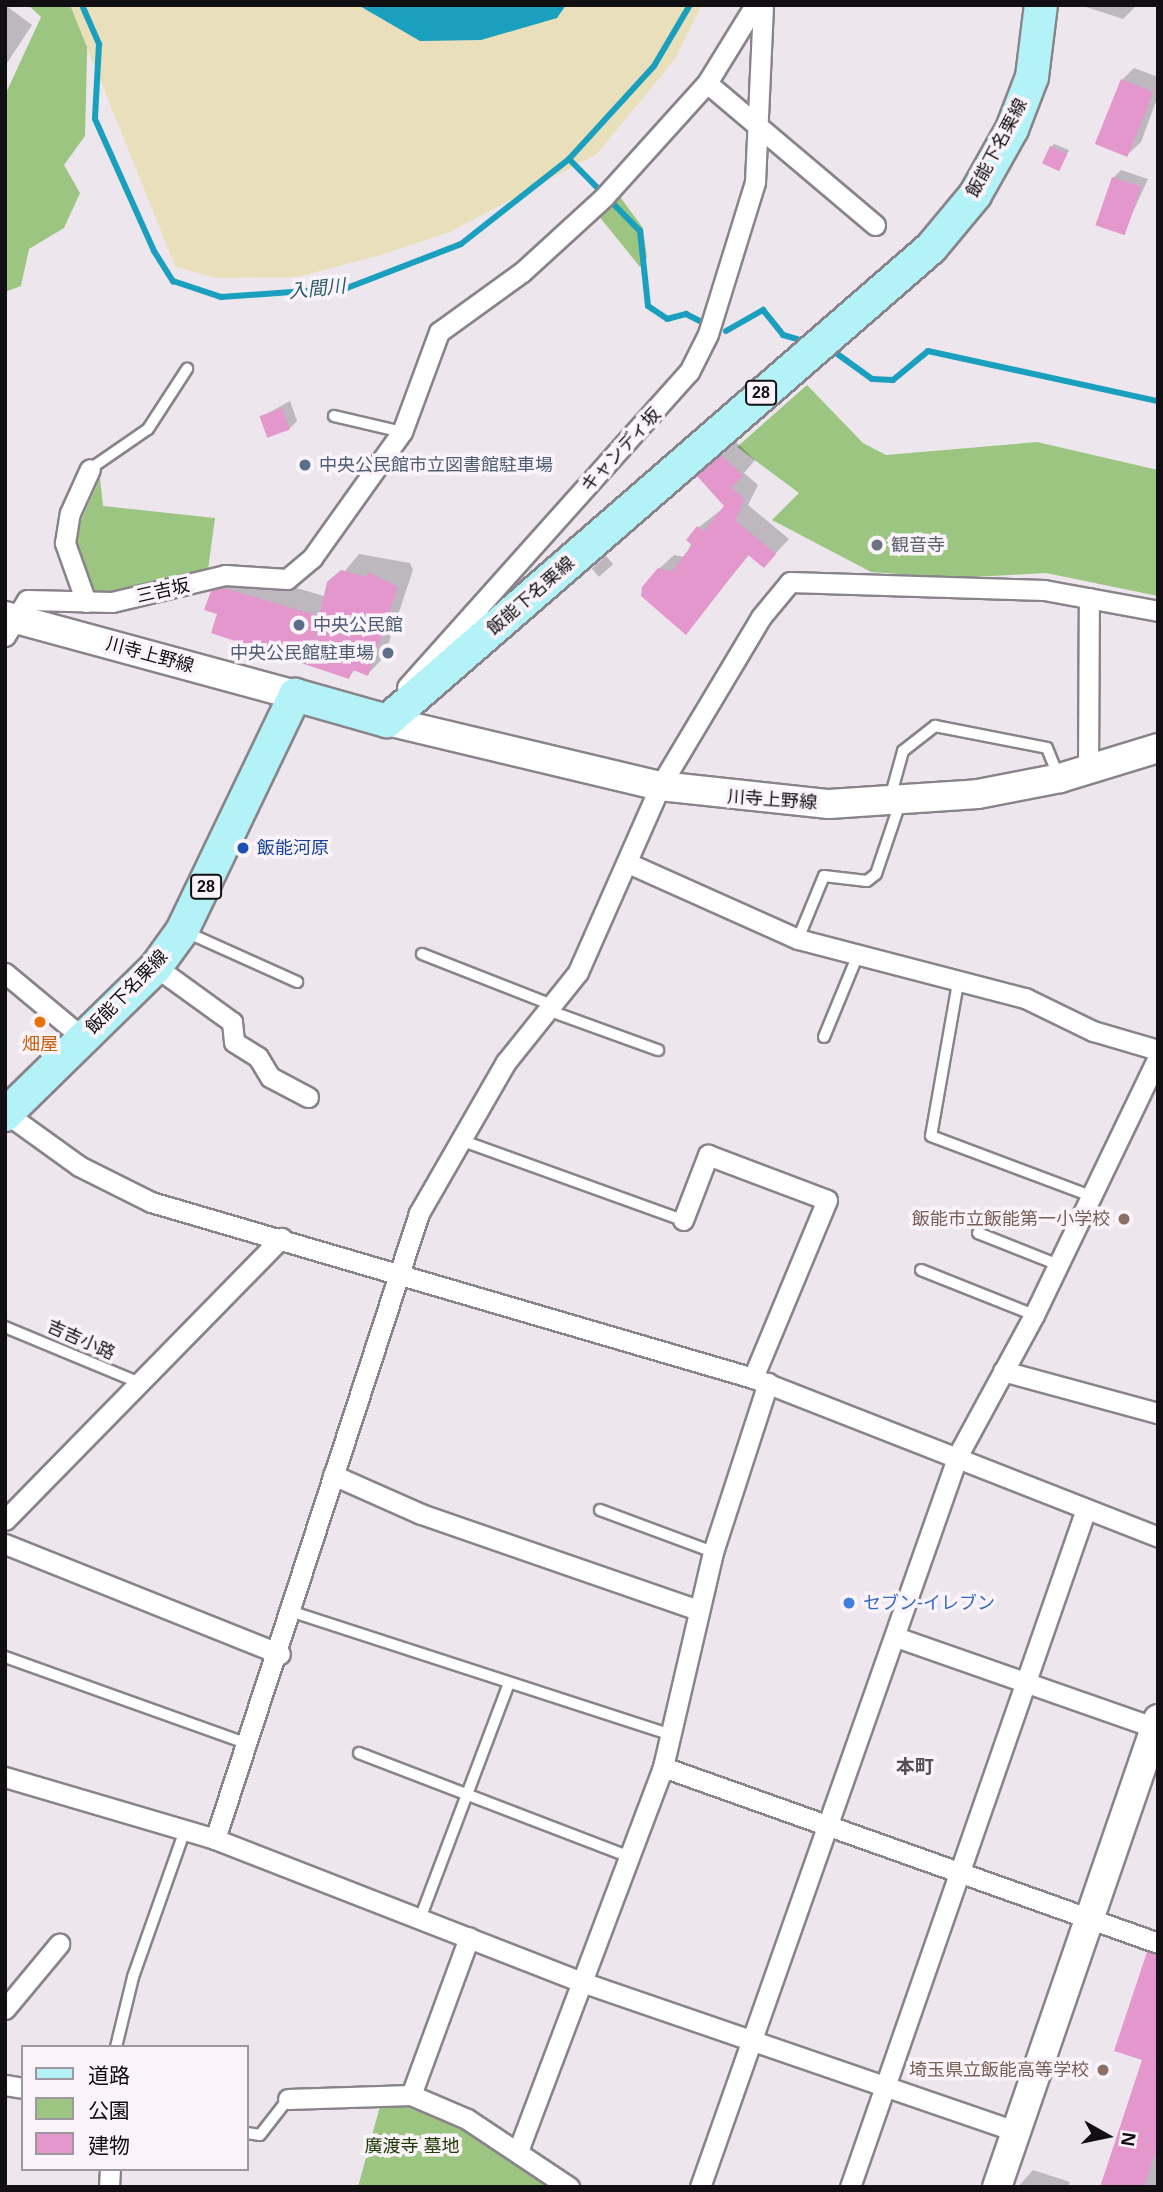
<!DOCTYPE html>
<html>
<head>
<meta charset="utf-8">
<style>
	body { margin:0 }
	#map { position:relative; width:1163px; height:2192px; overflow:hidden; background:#ede7ed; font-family:Helvetica,"Noto Sans JP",sans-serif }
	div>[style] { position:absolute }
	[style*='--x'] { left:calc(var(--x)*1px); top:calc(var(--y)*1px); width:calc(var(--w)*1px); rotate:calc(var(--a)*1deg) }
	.green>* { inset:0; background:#9dc582 }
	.sand>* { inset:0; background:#e9e0bb }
	.water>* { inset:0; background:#1b9fbe }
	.shadow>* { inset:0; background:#0003; transform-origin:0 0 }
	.stream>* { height:6px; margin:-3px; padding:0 3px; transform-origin:3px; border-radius:3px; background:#1b9fbe }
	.building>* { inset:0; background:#e397cc; transform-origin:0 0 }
	.roads { filter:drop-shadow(2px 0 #898489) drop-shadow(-2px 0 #898489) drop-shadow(0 2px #898489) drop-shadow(0 -2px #898489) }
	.lane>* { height:10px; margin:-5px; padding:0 5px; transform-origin:5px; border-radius:5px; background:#fff }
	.street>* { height:19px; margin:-9.5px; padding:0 9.5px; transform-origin:9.5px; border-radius:9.5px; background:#fff }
	.secondary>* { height:28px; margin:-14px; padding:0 14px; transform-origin:14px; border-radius:14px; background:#fff }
	.primary>* { height:32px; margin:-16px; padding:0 16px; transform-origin:16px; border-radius:16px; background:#b3f2f7 }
	.dots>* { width:19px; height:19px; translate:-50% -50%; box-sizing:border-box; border:4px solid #faf4fa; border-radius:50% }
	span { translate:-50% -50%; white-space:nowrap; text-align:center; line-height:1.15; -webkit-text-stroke:7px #faf4fa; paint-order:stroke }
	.shield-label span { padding:2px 5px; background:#faf4fa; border:2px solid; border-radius:5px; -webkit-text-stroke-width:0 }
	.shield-label { font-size:16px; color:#110f11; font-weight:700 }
	.street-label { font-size:18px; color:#110f11 }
	.service-label { font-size:18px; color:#4e5e75 }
	.left { translate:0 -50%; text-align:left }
	.right { translate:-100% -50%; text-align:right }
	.worship-label { font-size:18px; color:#5b616d }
	.transit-label { font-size:18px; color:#164399 }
	.food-label { font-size:18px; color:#c56008 }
	.education-label { font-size:18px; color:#785e54 }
	.shop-label { font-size:18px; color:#366cbe }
	.park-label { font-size:18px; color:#213d06 }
	.water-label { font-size:19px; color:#2c5d6b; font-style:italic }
	.neighbourhood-label { font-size:19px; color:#544f53; font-weight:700 }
	.frame { position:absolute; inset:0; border:7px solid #110f11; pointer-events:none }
	.legend { position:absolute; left:21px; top:2045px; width:228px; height:126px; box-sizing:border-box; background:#faf4fa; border:2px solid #9d989d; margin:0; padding:9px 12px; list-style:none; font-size:21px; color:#110f11 }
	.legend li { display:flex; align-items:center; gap:14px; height:35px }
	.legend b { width:35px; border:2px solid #9d989d }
	.north { position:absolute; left:1072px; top:2101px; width:70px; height:70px; -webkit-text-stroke:5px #faf4fa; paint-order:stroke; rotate:99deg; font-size:19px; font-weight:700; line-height:28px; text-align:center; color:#110f11 }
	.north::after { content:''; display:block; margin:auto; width:24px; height:32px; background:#110f11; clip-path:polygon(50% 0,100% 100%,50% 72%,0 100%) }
</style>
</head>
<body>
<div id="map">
	<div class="green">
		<div style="clip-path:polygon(28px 5px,82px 5px,88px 19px,85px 136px,64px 165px,80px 193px,64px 228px,29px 249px,21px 286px,5px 292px,5px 95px,41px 17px)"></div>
		<div style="clip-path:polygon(618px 194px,643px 228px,647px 258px,640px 267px,598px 215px)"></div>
		<div style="clip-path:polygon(807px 385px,863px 443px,886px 455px,1037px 442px,1158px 470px,1158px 596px,1046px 573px,956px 578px,871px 572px,772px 520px,799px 493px,737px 447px)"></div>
		<div style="clip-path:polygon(100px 478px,103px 506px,215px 518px,207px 577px,95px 596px,71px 543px)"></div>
		<div style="clip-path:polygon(417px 2103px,468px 2124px,554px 2187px,358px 2187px,380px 2106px)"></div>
	</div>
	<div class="sand">
		<div style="clip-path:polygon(70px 5px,358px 5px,421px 41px,557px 18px,566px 5px,702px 5px,675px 59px,597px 154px,450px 232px,381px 255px,297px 277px,215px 278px,175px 266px)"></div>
	</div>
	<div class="water">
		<div style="clip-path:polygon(358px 5px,566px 5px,557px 18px,481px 40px,420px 41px)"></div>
	</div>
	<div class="shadow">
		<div style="clip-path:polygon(5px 5px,32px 25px,5px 66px)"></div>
		<div style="clip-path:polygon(1080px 5px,1137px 5px,1123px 19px)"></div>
		<div style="clip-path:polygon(1134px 68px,1158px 77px,1158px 96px,1141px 142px,1128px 154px,1122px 80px)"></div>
		<div style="clip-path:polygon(1054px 144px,1069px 150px,1059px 169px,1051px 147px)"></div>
		<div style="clip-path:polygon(1121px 170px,1148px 179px,1123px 234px,1113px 178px)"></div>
		<div style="clip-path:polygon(290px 401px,297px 421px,289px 429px,261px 417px)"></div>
		<div style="clip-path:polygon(736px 442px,755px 460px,744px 473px,758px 485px,748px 505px,789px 539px,764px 566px,750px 554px,685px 632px,659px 569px,674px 555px,685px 557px,699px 527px,726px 506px,714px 462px)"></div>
		<div style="clip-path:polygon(359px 554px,410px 563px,413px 570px,384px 657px,368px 674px,356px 669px,348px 677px,213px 592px,241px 572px,324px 596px)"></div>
		<div style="left:606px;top:556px;width:11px;height:19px;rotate:49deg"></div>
		<div style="clip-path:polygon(1158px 1949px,1158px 2187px,1102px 2187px,1145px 2059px,1147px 1960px)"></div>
		<div style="clip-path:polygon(1033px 2170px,1070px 2182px,1068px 2187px,1018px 2187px)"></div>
	</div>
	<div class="stream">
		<div style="--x:82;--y:5;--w:43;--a:66.4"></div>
		<div style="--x:99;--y:44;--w:75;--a:93.1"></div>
		<div style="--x:95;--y:119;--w:145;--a:65.9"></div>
		<div style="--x:154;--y:251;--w:36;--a:58"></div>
		<div style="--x:173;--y:281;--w:51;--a:18.4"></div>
		<div style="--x:221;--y:297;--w:126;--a:-4.1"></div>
		<div style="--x:347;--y:288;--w:122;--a:-21.1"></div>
		<div style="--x:461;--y:244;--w:137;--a:-38.2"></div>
		<div style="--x:569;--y:159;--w:126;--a:-47.6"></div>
		<div style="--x:654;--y:66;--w:71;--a:-59.5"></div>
		<div style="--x:569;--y:159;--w:101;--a:45.4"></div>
		<div style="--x:640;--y:231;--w:75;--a:83.9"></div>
		<div style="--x:648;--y:306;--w:23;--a:34"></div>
		<div style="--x:667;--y:319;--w:20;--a:-15"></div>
		<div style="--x:686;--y:314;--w:16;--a:27"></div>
		<div style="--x:726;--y:331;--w:43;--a:-29.6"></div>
		<div style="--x:763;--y:310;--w:32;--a:51"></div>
		<div style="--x:783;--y:335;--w:15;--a:16"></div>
		<div style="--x:836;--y:353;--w:44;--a:35.8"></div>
		<div style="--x:872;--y:379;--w:21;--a:3"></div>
		<div style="--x:893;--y:380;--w:45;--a:-39.6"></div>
		<div style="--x:928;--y:351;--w:235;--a:12.3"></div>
	</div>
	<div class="building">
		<div style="left:1121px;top:79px;width:35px;height:70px;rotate:22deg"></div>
		<div style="left:1050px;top:146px;width:19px;height:19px;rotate:25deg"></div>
		<div style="left:1112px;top:177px;width:31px;height:51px;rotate:19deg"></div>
		<div style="left:282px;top:408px;width:23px;height:24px;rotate:70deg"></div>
		<div style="clip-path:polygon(721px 455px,743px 475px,732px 488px,745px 500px,735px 520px,776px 554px,764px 568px,748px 555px,686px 635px,641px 596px,642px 587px,658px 568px,672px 571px,692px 545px,686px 540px,697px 526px,704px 531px,724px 506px,697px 476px)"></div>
		<div style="clip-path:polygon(341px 570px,366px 577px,368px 572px,398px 587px,368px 676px,353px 670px,349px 679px,211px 633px,217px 614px,204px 610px,211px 591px,224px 588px,319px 616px,327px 582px)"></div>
		<div style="clip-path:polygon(1147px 1952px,1158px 1955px,1158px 2145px,1144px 2187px,1100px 2187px,1142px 2060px,1114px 2051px)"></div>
	</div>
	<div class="roads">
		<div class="lane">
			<div style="--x:334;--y:416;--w:70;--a:13.2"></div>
			<div style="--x:90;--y:469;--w:70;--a:-34.6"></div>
			<div style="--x:148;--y:429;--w:72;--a:-57"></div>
			<div style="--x:890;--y:798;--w:49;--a:-74.5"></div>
			<div style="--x:903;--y:751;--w:41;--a:-38"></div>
			<div style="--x:935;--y:726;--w:114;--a:11.1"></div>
			<div style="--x:1047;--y:748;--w:29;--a:68"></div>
			<div style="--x:186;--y:932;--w:122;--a:24.2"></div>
			<div style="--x:798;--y:939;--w:68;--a:-67.6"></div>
			<div style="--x:824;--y:876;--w:43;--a:6.6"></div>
			<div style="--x:867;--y:881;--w:11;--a:-38"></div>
			<div style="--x:876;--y:874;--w:75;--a:-71.3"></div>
			<div style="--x:422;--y:954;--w:140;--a:21.4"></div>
			<div style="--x:958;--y:983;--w:155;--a:100"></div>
			<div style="--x:931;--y:1136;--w:171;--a:20.6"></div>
			<div style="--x:550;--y:1011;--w:115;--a:19.9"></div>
			<div style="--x:824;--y:1037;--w:87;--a:-67.6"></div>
			<div style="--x:463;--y:1141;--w:234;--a:19.8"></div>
			<div style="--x:978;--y:1233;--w:87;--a:21.6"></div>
			<div style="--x:921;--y:1270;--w:122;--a:21.7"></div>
			<div style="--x:5;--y:1327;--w:146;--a:22.5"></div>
			<div style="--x:600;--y:1510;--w:121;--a:20.4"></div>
			<div style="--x:293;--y:1612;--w:398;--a:18"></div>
			<div style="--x:5;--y:1657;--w:258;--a:19.7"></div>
			<div style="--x:359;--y:1753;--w:290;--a:21"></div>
			<div style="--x:421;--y:1916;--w:246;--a:-69.3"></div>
			<div style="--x:116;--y:2047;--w:72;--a:-76.3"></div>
			<div style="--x:133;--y:1977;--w:156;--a:-70.5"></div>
			<div style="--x:247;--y:2133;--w:13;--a:9"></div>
			<div style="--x:260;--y:2135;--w:46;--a:-52.1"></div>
		</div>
		<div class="street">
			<div style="--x:707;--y:83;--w:92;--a:-58.4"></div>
			<div style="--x:86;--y:602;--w:63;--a:-109.6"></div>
			<div style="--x:65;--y:543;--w:30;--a:-81"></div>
			<div style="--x:70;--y:513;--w:48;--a:-65.6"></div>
			<div style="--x:5;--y:636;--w:42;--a:-58.6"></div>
			<div style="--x:27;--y:600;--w:85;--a:1.3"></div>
			<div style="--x:112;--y:602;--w:116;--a:-13.4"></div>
			<div style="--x:225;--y:575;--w:62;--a:3.7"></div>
			<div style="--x:287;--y:579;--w:33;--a:-40"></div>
			<div style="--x:312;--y:558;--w:155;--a:-54.5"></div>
			<div style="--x:402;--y:432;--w:107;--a:-69.7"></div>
			<div style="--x:439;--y:332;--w:102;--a:-35.9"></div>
			<div style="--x:522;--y:272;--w:111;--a:-42.4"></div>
			<div style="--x:604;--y:197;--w:154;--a:-47.9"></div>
			<div style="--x:707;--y:83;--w:220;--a:40.2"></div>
			<div style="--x:407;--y:687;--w:423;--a:-48.2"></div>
			<div style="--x:689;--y:372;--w:42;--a:-63.4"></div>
			<div style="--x:708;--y:334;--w:159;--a:-72.8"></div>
			<div style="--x:755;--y:182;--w:177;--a:-87.4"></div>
			<div style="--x:1088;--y:771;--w:173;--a:-89.7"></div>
			<div style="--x:628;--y:863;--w:186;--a:24.1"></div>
			<div style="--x:798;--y:939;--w:235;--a:14.6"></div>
			<div style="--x:1025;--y:998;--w:76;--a:25.9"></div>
			<div style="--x:1093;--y:1031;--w:68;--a:16.3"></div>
			<div style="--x:156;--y:967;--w:94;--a:35.9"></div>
			<div style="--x:232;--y:1022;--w:20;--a:84"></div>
			<div style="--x:234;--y:1042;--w:28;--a:32"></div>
			<div style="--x:258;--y:1057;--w:23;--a:59"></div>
			<div style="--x:270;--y:1077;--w:43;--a:27.8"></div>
			<div style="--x:5;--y:973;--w:102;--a:39.8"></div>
			<div style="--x:7;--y:1114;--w:89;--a:35.8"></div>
			<div style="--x:79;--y:1166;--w:80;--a:26.6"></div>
			<div style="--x:151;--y:1202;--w:627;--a:16.3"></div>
			<div style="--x:753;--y:1378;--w:435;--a:21.4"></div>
			<div style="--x:683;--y:1220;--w:70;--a:-69"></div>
			<div style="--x:708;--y:1155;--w:127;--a:20.7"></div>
			<div style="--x:827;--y:1200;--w:193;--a:112.6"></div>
			<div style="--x:1003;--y:1371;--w:161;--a:15.2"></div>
			<div style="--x:333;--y:1475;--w:96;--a:23.9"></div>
			<div style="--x:421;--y:1514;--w:293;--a:19.1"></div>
			<div style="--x:5;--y:1520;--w:395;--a:-45.6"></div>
			<div style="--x:5;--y:1544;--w:296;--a:21.8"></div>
			<div style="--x:896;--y:1637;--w:278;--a:19.3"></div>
			<div style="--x:663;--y:1767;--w:525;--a:19.57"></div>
			<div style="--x:5;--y:1777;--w:219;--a:16.4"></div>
			<div style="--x:215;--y:1839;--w:394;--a:21.3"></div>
			<div style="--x:582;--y:1982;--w:460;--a:19"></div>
			<div style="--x:215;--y:1839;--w:658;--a:-71.95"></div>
			<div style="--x:419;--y:1213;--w:174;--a:-60.1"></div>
			<div style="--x:506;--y:1062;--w:115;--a:-51.3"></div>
			<div style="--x:578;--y:972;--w:203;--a:-66.2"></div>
			<div style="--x:660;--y:786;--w:197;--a:-59.1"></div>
			<div style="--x:761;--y:617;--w:45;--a:-50.4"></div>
			<div style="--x:790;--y:582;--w:254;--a:1.8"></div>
			<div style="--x:1044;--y:590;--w:116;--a:10.4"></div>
			<div style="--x:5;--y:2009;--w:85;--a:-50.3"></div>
			<div style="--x:5;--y:2085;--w:18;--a:9"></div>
			<div style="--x:411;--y:2095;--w:168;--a:-69.8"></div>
			<div style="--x:288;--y:2099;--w:123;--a:-1.9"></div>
			<div style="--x:411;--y:2095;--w:61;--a:23.2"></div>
			<div style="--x:467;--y:2119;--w:123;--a:33.7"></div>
			<div style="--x:518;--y:2151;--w:410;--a:-69.3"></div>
			<div style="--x:663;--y:1767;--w:221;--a:-76.9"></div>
			<div style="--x:713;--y:1552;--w:178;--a:-72"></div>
			<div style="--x:109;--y:2187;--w:18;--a:-87"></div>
			<div style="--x:700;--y:2187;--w:776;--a:-70.58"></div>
			<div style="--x:958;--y:1455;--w:159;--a:-61.5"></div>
			<div style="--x:1034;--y:1315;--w:286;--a:-64.3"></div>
			<div style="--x:850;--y:2187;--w:718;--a:-70.81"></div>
		</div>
		<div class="secondary">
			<div style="--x:5;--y:616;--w:301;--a:15.2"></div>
			<div style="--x:387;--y:721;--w:281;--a:13.4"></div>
			<div style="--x:660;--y:786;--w:170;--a:6.1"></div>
			<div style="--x:829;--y:804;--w:149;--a:-3.8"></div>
			<div style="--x:978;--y:794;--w:84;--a:-11"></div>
			<div style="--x:1060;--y:778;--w:102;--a:-17"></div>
			<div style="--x:997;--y:2187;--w:495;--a:-71"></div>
		</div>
		<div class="primary">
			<div style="--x:5;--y:1115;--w:211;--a:-44.4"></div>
			<div style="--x:156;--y:967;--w:44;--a:-54.2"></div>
			<div style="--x:182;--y:931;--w:262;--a:-64.4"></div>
			<div style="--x:295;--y:695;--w:96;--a:15.8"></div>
			<div style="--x:387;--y:721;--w:721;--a:-41.01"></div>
			<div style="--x:931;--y:248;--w:69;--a:-50.3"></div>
			<div style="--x:975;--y:195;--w:76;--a:-60.7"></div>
			<div style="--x:1012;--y:129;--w:56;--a:-69"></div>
			<div style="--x:1032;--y:77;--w:73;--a:-82.9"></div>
		</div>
	</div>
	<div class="dots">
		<div style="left:305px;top:465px;background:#5c6f8a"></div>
		<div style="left:877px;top:545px;background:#6b7280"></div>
		<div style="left:299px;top:625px;background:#5c6f8a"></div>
		<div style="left:388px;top:653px;background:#5c6f8a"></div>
		<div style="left:243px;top:848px;background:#1a4fb4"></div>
		<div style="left:40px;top:1022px;background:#e8710a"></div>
		<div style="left:1124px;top:1219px;background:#8d6e63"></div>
		<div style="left:849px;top:1603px;background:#3f7fe0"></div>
		<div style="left:1103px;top:2070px;background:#8d6e63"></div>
	</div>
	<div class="shield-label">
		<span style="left:761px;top:393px">28</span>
		<span style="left:206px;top:887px">28</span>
	</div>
	<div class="street-label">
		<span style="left:997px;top:148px;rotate:-62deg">飯能下名栗線</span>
		<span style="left:621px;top:450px;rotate:-47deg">キャンディ坂</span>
		<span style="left:163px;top:591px;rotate:-13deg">三吉坂</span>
		<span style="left:531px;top:596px;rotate:-41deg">飯能下名栗線</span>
		<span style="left:150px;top:655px;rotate:15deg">川寺上野線</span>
		<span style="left:772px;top:800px;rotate:4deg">川寺上野線</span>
		<span style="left:127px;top:992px;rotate:-46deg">飯能下名栗線</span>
		<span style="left:81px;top:1340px;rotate:24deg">吉吉小路</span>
	</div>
	<div class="service-label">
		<span class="left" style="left:319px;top:465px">中央公民館市立図書館駐車場</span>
		<span class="left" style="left:313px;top:625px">中央公民館</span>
		<span class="right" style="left:374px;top:653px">中央公民館駐車場</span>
	</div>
	<div class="worship-label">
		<span class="left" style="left:891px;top:545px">観音寺</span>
	</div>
	<div class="transit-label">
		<span class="left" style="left:257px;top:848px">飯能河原</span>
	</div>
	<div class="food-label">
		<span style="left:40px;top:1044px">畑屋</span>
	</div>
	<div class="education-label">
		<span class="right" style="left:1110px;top:1219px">飯能市立飯能第一小学校</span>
		<span class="right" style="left:1089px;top:2070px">埼玉県立飯能高等学校</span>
	</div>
	<div class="shop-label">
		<span class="left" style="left:863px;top:1603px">セブン-イレブン</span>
	</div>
	<div class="park-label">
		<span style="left:412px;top:2146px">廣渡寺 墓地</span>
	</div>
	<div class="water-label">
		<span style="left:317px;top:289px;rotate:-6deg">入間川</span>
	</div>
	<div class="neighbourhood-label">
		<span style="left:915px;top:1767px">本町</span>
	</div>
	<div class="frame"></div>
	<ul class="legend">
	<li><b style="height:9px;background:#b3f2f7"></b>道路</li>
	<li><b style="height:19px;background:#9dc582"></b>公園</li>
	<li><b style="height:19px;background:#e397cc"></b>建物</li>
	</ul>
	<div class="north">N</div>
</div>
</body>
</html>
